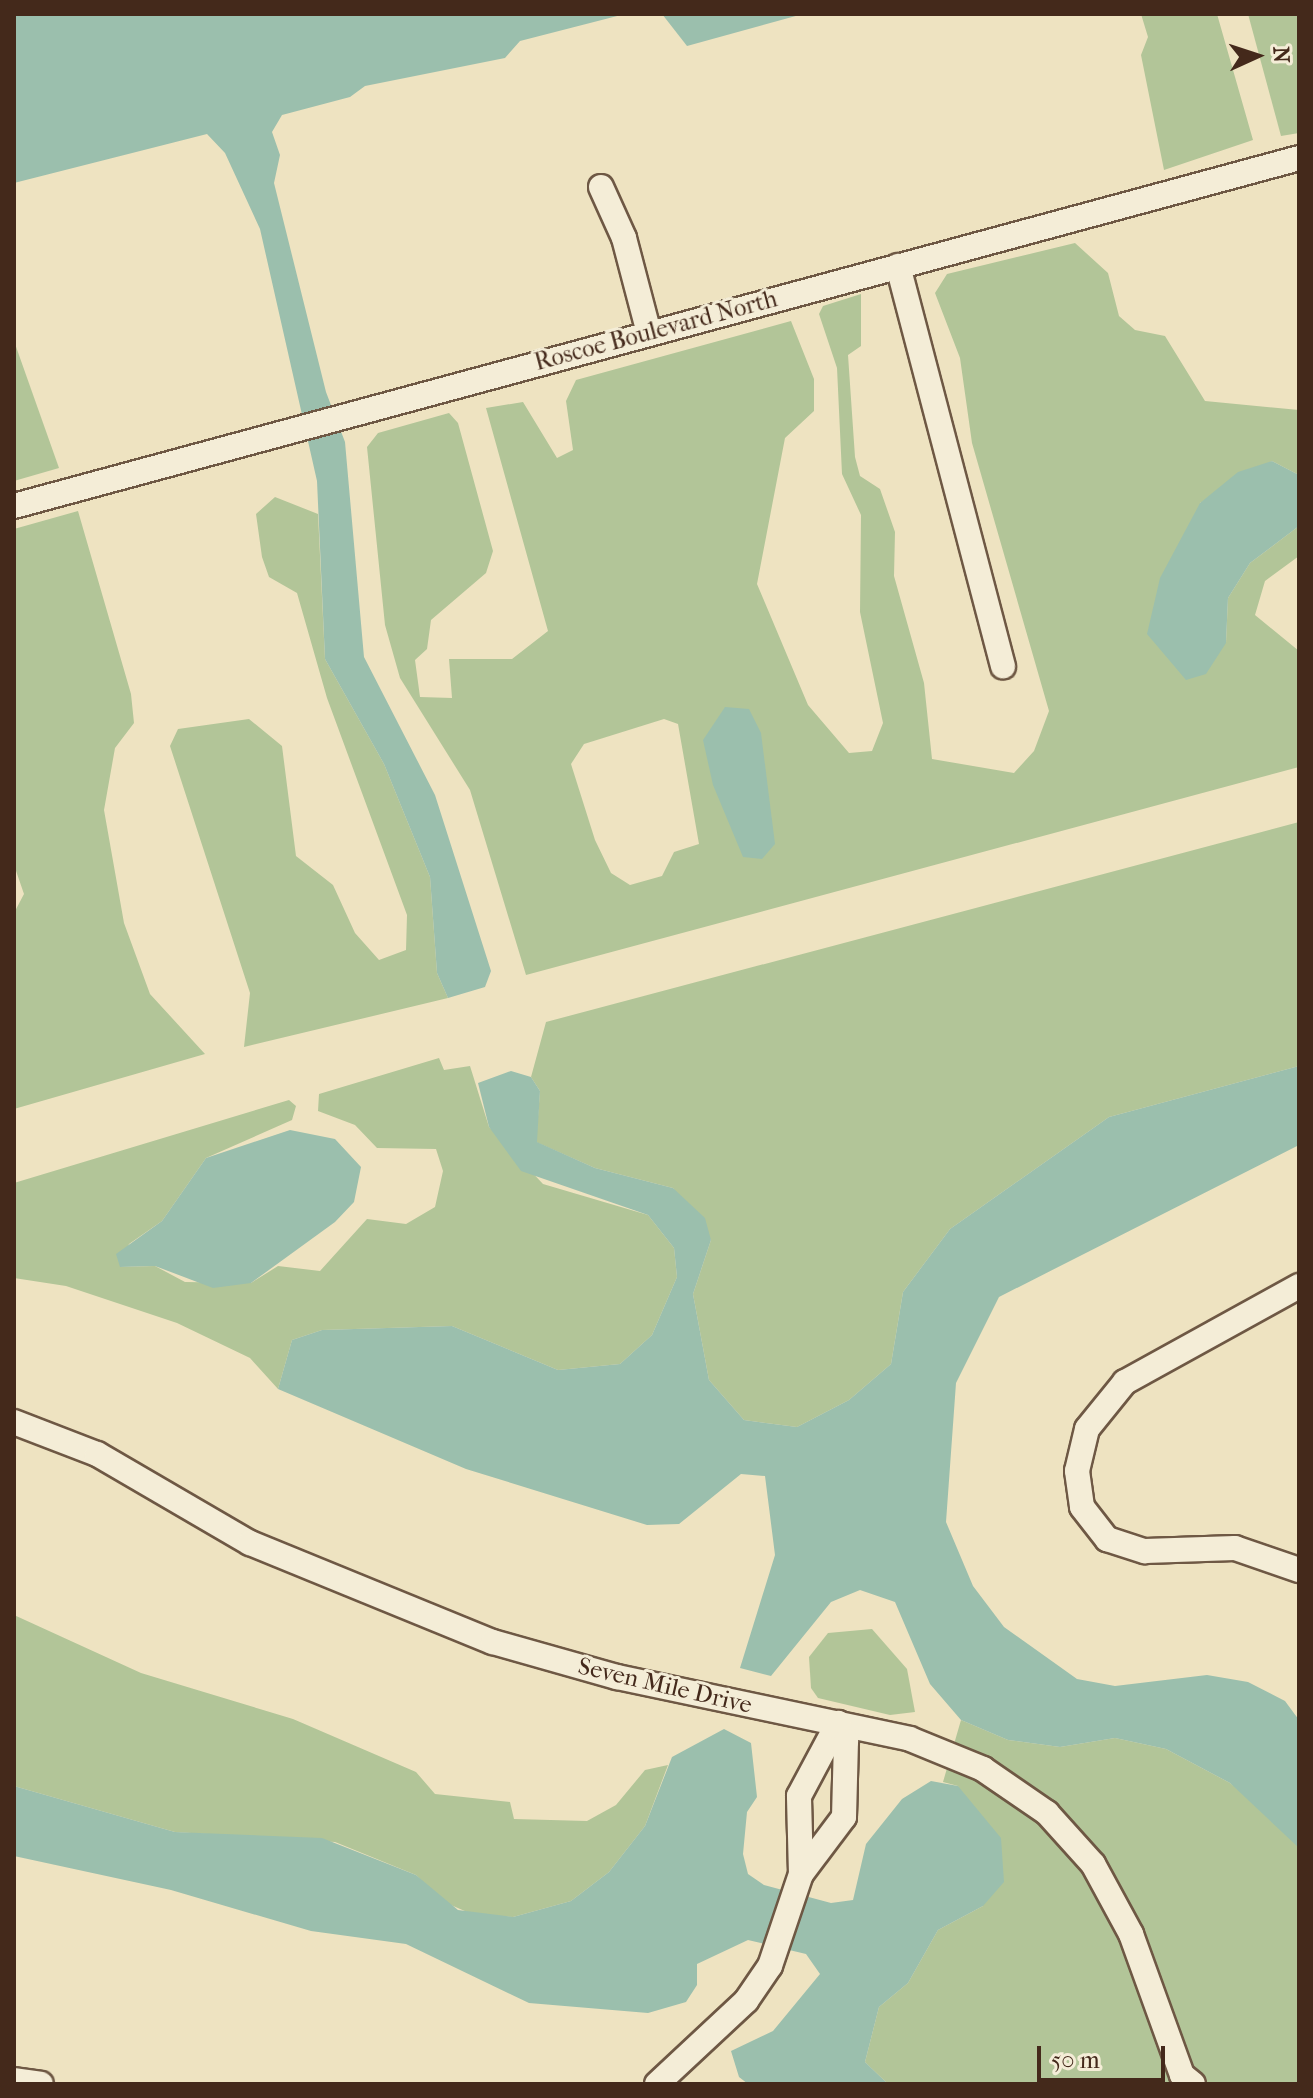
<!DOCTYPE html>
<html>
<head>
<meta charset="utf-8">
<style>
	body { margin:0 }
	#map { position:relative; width:1313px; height:2098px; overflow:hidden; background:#eee3c1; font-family:"IM FELL French Canon",serif }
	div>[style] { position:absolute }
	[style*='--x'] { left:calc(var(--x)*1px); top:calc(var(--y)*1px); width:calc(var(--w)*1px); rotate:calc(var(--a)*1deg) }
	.green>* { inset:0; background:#b2c598 }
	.water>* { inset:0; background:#9bbfad }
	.roads { filter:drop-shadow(2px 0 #6e5844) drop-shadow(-2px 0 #6e5844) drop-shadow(0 2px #6e5844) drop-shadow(0 -2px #6e5844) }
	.minor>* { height:24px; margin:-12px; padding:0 12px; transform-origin:12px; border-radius:12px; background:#f4edd7 }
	span { translate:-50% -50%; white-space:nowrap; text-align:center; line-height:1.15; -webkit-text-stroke:6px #f4edd7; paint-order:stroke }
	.street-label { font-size:24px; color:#44291b }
	.frame { position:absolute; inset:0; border:16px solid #44291b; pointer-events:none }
	.north { position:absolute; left:1217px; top:16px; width:80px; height:80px; -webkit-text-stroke:6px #f4edd7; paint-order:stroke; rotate:87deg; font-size:22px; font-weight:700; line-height:32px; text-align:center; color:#44291b }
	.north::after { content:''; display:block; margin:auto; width:28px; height:36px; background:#44291b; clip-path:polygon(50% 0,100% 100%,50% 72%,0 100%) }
	.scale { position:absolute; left:1037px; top:2046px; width:128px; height:36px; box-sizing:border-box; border:4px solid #44291b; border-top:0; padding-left:10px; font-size:24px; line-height:28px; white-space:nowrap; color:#44291b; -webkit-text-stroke:6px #f4edd7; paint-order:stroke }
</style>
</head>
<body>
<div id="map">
	<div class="green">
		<div style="clip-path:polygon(1141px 14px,1217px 14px,1253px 140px,1164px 170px,1141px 55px,1148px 37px)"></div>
		<div style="clip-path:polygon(1248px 14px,1299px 14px,1299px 133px,1281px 136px)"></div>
		<div style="clip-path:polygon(evenodd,1075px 243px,1108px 273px,1119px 316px,1135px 330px,1165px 336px,1205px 401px,1299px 410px,1299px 475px,1272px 461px,1200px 503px,1226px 643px,1228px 598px,1250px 563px,1299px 526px,1299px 556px,1265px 581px,1255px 615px,1299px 651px,1299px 767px,526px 975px,470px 790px,400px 678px,385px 625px,367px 447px,378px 433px,449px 413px,458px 423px,493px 551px,486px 573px,431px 620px,427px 649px,415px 660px,420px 697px,452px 698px,449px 659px,512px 659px,548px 631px,486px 408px,523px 402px,557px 458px,573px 450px,566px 401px,576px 380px,791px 321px,814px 379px,814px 411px,785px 438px,757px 584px,808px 705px,849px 753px,872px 751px,883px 723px,860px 612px,861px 515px,842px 474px,837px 368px,819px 314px,823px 306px,861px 294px,861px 346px,848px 355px,855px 457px,860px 476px,880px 489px,895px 532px,894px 576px,924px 683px,932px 759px,1014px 773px,1034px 751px,1049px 711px,972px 443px,960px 358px,935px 293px,947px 274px,1075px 243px,664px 719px,678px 724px,699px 844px,674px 852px,662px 876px,630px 885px,611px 873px,595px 840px,571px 764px,584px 744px,664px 719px)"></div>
		<div style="clip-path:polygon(14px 341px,59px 468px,14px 481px)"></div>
		<div style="clip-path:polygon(275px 497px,318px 514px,325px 659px,384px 764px,430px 877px,437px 973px,448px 998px,244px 1047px,250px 993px,170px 746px,178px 729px,249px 719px,282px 746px,296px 856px,333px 885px,355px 933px,379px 960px,406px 950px,407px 915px,327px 698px,297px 593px,269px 577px,262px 557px,256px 514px)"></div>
		<div style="clip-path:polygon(78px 511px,131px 694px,134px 723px,115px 748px,104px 810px,124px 923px,150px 994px,205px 1054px,14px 1109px,14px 913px,24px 894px,14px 865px,14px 529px)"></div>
		<div style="clip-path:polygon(1299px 822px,1299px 1066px,1109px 1117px,950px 1229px,903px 1292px,891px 1364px,849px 1400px,797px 1427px,744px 1420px,709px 1380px,693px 1294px,711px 1240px,673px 1188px,595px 1168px,536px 1142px,540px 1091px,531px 1077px,546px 1022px)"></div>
		<div style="clip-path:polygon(439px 1058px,444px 1070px,470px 1066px,489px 1127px,543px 1184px,648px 1215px,674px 1248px,677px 1277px,652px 1335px,620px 1364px,558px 1370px,452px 1326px,322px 1330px,292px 1340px,278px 1389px,250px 1358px,177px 1323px,66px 1286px,14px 1278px,14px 1183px,289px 1100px,296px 1106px,292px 1120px,206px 1158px,162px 1221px,129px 1244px,120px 1267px,155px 1266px,185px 1282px,251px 1283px,278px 1266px,320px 1271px,367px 1219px,406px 1224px,435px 1207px,443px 1171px,436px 1149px,377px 1148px,355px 1125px,318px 1111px,319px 1094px)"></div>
		<div style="clip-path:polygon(14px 1615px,141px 1673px,293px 1719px,416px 1772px,435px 1794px,510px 1802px,514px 1819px,587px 1821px,616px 1805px,645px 1770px,668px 1765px,645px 1826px,609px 1872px,571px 1901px,513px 1917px,474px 1915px,444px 1902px,416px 1875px,335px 1842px,175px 1832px,14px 1786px)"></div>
		<div style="clip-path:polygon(872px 1629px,907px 1669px,915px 1712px,890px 1715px,818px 1698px,811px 1688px,809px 1657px,828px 1633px)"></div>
		<div style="clip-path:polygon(961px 1720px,1008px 1740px,1060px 1747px,1115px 1738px,1166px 1749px,1230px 1783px,1281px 1824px,1299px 1848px,1299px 2084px,888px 2084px,865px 2062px,879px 2007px,908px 1983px,938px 1930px,983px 1906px,958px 1786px,943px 1782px)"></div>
	</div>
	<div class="water">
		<div style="clip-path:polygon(14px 14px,625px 14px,520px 41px,505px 58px,365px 86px,350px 97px,282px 115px,272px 132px,280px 155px,274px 183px,326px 392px,345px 442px,364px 657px,435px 795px,491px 971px,485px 987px,448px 998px,437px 973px,430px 877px,384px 764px,325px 659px,317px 481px,260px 229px,225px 153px,207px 134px,14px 183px)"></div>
		<div style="clip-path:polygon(662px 14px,803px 14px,687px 46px)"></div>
		<div style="clip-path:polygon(1272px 461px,1299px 475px,1299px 526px,1250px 563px,1228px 598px,1226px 643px,1206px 674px,1186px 680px,1147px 634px,1160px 578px,1200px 503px,1238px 472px)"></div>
		<div style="clip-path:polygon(725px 707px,749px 709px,761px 733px,775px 844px,762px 859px,743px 857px,713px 785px,703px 740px)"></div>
		<div style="clip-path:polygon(1299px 1066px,1299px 1145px,999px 1297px,956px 1383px,946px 1522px,973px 1586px,1004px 1627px,1077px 1679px,1115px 1686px,1207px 1675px,1248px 1682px,1285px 1701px,1299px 1720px,1299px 1848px,1230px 1783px,1166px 1749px,1115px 1738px,1060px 1747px,1008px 1740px,961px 1720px,930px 1684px,895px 1602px,860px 1590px,831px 1602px,771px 1676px,740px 1668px,775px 1555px,765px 1476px,741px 1474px,679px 1524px,647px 1525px,466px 1469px,278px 1389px,292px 1340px,322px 1330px,452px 1326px,558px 1370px,620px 1364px,652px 1335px,677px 1277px,674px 1248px,648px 1215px,521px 1171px,489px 1127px,478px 1083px,511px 1071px,531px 1077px,540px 1091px,537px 1142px,595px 1168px,673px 1188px,705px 1218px,711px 1240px,693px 1294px,709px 1380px,744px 1420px,797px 1427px,849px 1400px,891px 1364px,903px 1292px,950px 1229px,1109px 1117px)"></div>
		<div style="clip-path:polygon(290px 1130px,335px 1139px,361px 1167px,354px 1202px,335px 1222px,251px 1283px,213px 1288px,155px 1266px,120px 1267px,116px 1254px,162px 1221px,206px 1158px)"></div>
		<div style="clip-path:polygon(724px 1729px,751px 1743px,757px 1797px,747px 1812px,743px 1854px,748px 1874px,764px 1885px,831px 1903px,853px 1900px,866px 1844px,902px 1799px,931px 1781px,958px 1786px,1001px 1838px,1004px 1882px,983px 1906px,938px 1930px,908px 1983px,879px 2007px,865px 2062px,888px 2084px,748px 2084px,739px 2077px,731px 2051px,773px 2031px,820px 1974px,806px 1954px,748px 1940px,697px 1964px,697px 1985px,686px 2002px,648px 2013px,529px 2003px,406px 1944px,311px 1931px,171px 1890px,14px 1856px,14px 1786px,175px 1832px,322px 1838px,416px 1875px,458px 1910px,513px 1917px,571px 1901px,609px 1872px,645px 1826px,672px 1757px)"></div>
	</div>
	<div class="roads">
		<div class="minor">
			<div style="--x:601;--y:187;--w:56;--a:65.7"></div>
			<div style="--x:624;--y:238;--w:98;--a:75.3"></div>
			<div style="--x:898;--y:266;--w:414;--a:75.3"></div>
			<div style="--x:14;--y:506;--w:1331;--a:-15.15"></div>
			<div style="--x:1299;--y:1286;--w:199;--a:151.1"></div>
			<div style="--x:1125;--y:1382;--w:60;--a:129"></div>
			<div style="--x:1087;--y:1429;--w:43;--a:103.4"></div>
			<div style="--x:1077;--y:1471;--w:36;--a:82"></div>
			<div style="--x:1082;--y:1507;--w:41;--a:52"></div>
			<div style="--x:1107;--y:1539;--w:40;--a:18"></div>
			<div style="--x:1145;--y:1551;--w:90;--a:-1.9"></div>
			<div style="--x:1235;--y:1548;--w:68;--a:19"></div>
			<div style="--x:14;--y:1422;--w:89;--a:21.1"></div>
			<div style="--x:97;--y:1454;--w:177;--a:30.2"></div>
			<div style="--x:250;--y:1543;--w:262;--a:22.2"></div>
			<div style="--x:493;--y:1642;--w:129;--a:15.8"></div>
			<div style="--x:617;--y:1677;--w:299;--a:11.9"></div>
			<div style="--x:910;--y:1739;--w:79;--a:22.3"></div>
			<div style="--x:983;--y:1769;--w:78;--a:34.5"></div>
			<div style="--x:1047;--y:1813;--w:69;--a:48"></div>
			<div style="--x:1093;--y:1864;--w:80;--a:61.5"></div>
			<div style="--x:1131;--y:1934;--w:150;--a:70.1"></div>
			<div style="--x:1182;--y:2075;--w:14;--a:39"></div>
			<div style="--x:14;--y:2080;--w:27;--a:8"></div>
			<div style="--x:657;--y:2084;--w:122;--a:-43"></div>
			<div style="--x:746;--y:2001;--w:42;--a:-55.6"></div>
			<div style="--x:770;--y:1966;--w:97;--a:-71.4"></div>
			<div style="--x:801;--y:1874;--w:78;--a:-91.5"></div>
			<div style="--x:799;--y:1796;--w:83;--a:-61.9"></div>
			<div style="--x:838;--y:1723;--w:20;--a:66"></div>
			<div style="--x:846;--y:1741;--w:76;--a:91.5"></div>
			<div style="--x:844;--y:1817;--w:71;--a:127"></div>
		</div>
	</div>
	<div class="street-label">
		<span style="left:656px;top:331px;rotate:-15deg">Roscoe Boulevard North</span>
		<span style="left:665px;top:1686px;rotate:13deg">Seven Mile Drive</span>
	</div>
	<div class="frame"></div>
	<div class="north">N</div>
	<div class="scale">50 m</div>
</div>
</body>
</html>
